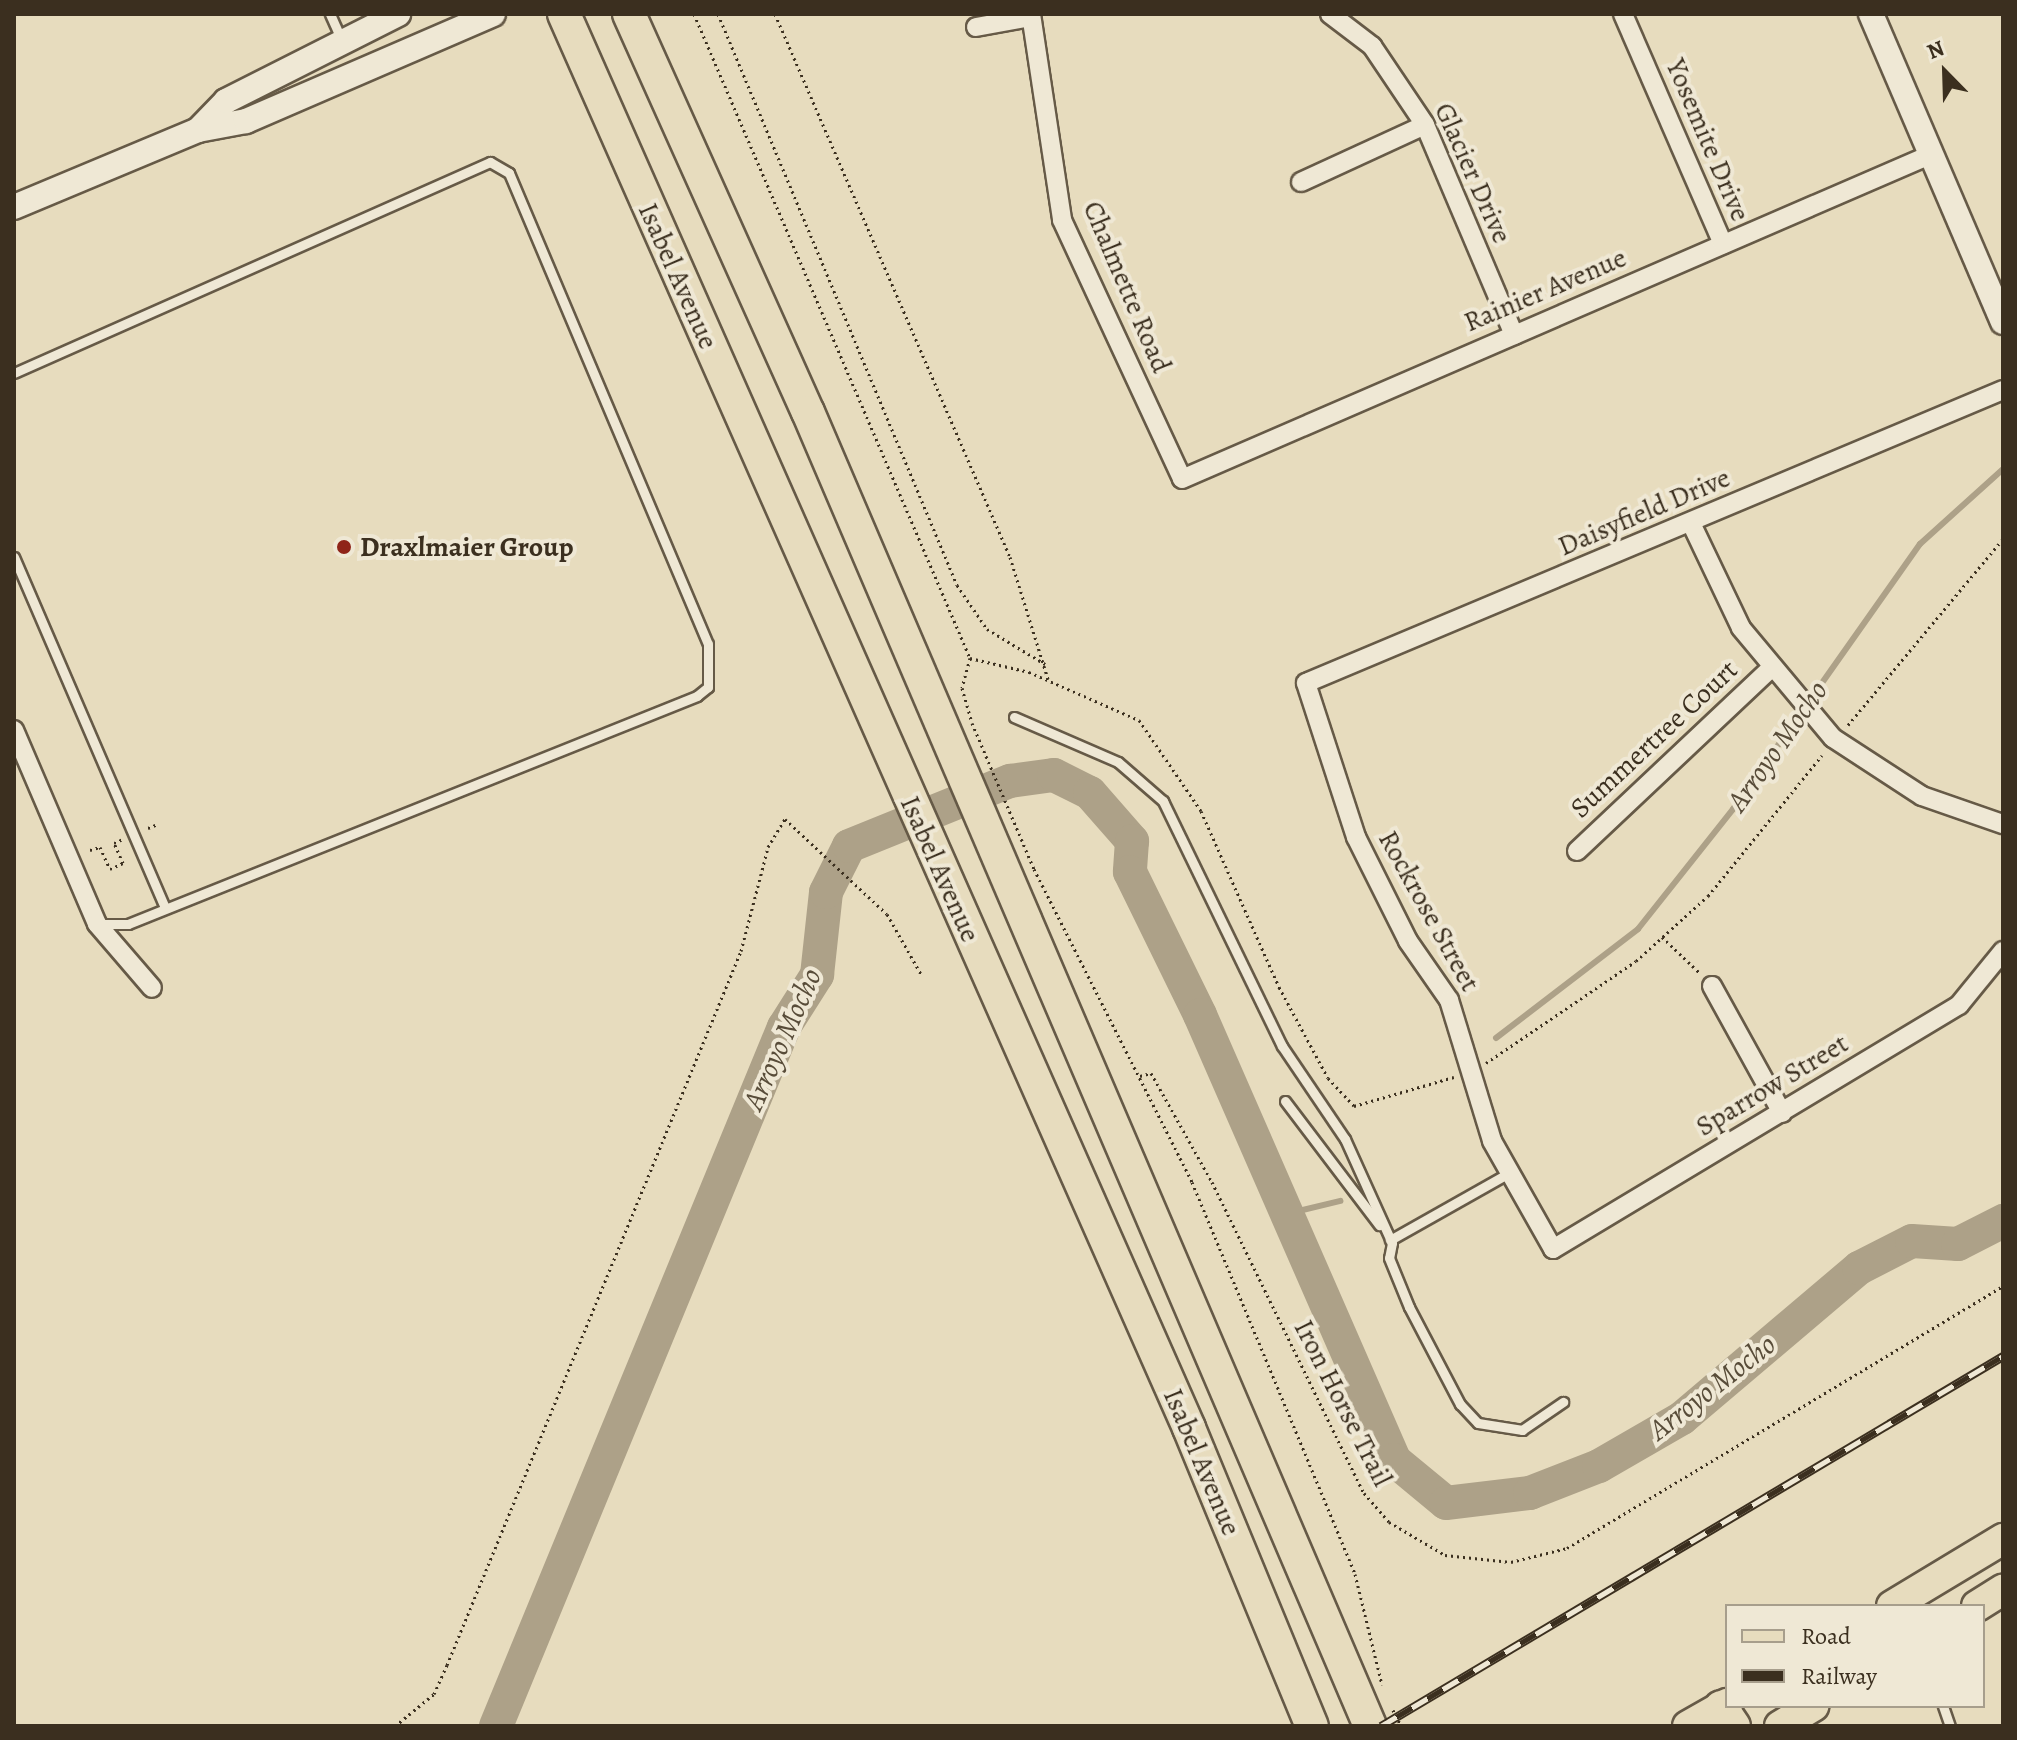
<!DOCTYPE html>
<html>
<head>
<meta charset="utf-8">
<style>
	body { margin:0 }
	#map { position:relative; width:2017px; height:1740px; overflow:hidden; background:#e7dcbe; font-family:Alegreya,serif }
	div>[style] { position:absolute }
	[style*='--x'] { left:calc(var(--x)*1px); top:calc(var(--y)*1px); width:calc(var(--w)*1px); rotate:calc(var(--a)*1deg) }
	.stream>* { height:6px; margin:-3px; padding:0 3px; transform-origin:3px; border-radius:3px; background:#ada188 }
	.river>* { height:34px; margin:-17px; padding:0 17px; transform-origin:17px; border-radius:17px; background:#ada188 }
	.path>* { height:3px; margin-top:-1.5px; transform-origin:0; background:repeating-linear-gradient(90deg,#3b2f1f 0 2px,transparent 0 6px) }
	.roads { filter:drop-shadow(2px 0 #665a47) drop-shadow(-2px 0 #665a47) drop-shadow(0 2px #665a47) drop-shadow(0 -2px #665a47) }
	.service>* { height:9px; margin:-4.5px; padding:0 4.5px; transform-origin:4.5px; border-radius:4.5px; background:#efe8d5 }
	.minor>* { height:18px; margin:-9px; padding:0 9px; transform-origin:9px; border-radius:9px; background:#efe8d5 }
	.tertiary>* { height:24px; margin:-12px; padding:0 12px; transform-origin:12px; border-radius:12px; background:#efe8d5 }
	.primary>* { height:30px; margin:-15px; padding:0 15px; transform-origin:15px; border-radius:15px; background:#e7dcbe }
	.trunk>* { height:32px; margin:-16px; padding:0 16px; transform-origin:16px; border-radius:16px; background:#e7dcbe }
	.rail>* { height:9px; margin-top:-4.5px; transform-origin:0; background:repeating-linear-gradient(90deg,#efe8d5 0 18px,#3b2f1f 0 36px); box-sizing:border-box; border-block:2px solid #3b2f1f }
	.dots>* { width:22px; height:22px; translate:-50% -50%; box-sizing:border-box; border:4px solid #efe8d5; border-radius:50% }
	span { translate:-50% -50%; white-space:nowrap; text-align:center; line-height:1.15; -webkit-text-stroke:8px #efe8d5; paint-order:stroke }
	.street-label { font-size:28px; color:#3b2f1f }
	.poi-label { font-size:28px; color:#3b2f1f; font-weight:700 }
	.left { translate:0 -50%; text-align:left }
	.water-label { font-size:30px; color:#584c39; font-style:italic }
	.frame { position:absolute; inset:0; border:16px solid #3b2f1f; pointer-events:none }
	.legend { position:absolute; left:1725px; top:1604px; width:260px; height:104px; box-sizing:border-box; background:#efe8d5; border:2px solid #a79e8c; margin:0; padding:10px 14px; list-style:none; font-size:24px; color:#3b2f1f }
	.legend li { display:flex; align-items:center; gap:16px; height:40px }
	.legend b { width:40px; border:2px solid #a79e8c }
	.north { position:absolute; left:1905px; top:32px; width:80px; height:80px; -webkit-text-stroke:6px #efe8d5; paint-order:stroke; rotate:337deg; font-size:22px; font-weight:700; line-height:32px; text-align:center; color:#3b2f1f }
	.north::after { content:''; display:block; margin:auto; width:28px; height:36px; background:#3b2f1f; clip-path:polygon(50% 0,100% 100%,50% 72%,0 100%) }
</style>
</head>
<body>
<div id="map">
	<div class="stream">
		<div style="--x:1496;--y:1038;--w:179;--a:-37.5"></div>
		<div style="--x:1638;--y:929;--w:153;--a:-51.6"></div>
		<div style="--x:1733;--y:809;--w:324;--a:-54.8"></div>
		<div style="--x:1920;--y:544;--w:112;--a:-42.1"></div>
		<div style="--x:1286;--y:1214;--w:56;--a:-13.5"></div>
	</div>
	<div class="river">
		<div style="--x:496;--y:1726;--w:756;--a:-67.61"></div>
		<div style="--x:784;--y:1027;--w:62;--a:-57.6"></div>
		<div style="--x:817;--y:975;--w:83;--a:-83.8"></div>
		<div style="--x:826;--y:892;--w:51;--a:-63.4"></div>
		<div style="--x:849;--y:846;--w:174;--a:-22"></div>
		<div style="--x:1010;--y:781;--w:44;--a:-7.8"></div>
		<div style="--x:1054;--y:775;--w:40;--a:26.6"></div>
		<div style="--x:1090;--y:793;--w:64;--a:48.8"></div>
		<div style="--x:1132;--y:841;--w:31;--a:94"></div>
		<div style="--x:1130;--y:872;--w:159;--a:63.9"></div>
		<div style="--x:1200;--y:1015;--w:485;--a:66.4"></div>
		<div style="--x:1394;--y:1460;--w:67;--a:39.6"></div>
		<div style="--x:1446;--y:1503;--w:85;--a:-6.8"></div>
		<div style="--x:1530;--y:1493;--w:74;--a:-21.4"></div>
		<div style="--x:1599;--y:1466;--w:96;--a:-30"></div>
		<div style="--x:1682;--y:1418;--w:232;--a:-40.3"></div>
		<div style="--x:1859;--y:1268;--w:59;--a:-27"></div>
		<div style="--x:1912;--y:1241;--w:46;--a:3.7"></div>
		<div style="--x:1958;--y:1244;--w:51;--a:-27.1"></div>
	</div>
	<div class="path">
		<div style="--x:694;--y:14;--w:701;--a:66.8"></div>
		<div style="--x:970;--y:658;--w:31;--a:105"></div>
		<div style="--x:962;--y:688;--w:36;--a:74"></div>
		<div style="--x:972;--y:723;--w:159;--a:67"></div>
		<div style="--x:1034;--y:869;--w:351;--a:63.2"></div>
		<div style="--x:1192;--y:1182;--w:425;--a:67.4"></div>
		<div style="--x:1355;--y:1574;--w:114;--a:76.3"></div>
		<div style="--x:718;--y:14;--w:619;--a:67.29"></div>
		<div style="--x:957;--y:585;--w:53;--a:55.7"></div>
		<div style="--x:987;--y:629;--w:68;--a:31.1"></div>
		<div style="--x:775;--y:14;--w:592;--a:66.6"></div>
		<div style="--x:1010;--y:557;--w:128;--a:72.7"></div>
		<div style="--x:970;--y:658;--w:61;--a:13.3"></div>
		<div style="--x:1029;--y:672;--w:120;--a:23.6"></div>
		<div style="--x:1139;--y:720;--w:110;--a:55.7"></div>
		<div style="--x:1201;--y:811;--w:193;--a:66.1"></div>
		<div style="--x:1279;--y:987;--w:103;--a:61.7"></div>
		<div style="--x:1328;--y:1078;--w:38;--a:47"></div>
		<div style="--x:1354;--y:1106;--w:104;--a:-16.2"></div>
		<div style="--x:1848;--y:725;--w:242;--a:-50.2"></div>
		<div style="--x:148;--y:828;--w:11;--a:-22"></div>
		<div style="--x:90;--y:850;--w:10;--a:-17"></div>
		<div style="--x:100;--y:847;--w:24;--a:66"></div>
		<div style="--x:110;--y:869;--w:14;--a:-25"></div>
		<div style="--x:123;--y:863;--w:22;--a:-114"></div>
		<div style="--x:114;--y:843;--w:10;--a:-24"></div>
		<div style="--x:1662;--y:937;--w:52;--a:43.5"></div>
		<div style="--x:1486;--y:1063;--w:181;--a:-34.2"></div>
		<div style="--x:1636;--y:961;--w:97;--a:-42.1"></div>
		<div style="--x:1708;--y:896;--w:181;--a:-51"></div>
		<div style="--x:1140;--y:1076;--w:11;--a:-15"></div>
		<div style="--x:1151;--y:1073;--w:125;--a:60.8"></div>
		<div style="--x:1212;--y:1182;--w:346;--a:64"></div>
		<div style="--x:1364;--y:1493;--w:38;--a:49"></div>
		<div style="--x:1389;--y:1522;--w:65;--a:30.5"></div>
		<div style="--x:1445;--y:1555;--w:66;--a:6.1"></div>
		<div style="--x:1511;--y:1562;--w:58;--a:-14"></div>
		<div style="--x:1567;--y:1548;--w:509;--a:-31"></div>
		<div style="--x:1393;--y:1710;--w:18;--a:63"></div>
		<div style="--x:395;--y:1726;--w:50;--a:-39.4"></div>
		<div style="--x:434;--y:1694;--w:32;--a:-66"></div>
		<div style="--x:447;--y:1665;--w:772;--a:-67.62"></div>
		<div style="--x:741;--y:951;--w:107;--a:-75.4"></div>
		<div style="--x:768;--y:847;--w:33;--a:-59"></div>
		<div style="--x:785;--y:819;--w:139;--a:43"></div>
		<div style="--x:887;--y:914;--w:69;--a:60.5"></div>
	</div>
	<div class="roads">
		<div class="service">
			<div style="--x:330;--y:14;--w:27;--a:66"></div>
			<div style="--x:14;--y:373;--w:521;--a:-23.91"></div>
			<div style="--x:490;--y:162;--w:22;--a:30"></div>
			<div style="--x:509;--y:173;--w:511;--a:67.1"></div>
			<div style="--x:708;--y:644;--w:43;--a:90"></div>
			<div style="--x:708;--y:687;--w:14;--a:141"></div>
			<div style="--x:697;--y:696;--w:613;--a:158.16"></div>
			<div style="--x:128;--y:924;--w:31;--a:180"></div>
			<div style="--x:14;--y:557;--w:381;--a:66.7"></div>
			<div style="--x:1014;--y:717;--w:113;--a:23.4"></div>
			<div style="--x:1118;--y:762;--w:60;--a:40.9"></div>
			<div style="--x:1163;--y:801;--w:272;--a:64.1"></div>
			<div style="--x:1282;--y:1046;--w:112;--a:55.9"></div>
			<div style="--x:1345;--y:1139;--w:114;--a:65.7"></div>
			<div style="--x:1392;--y:1243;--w:15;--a:101"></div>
			<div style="--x:1389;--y:1258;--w:53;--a:67.8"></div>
			<div style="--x:1409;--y:1307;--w:110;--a:62.3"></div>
			<div style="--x:1460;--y:1404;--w:26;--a:47"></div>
			<div style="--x:1478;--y:1423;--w:45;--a:9"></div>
			<div style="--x:1522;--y:1430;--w:50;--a:-34.3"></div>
			<div style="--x:1285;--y:1101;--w:156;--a:52.8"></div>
			<div style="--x:1390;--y:1240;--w:137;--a:-29.4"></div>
			<div style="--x:1943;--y:1706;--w:21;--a:71"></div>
		</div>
		<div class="minor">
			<div style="--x:1031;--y:14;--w:208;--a:81.4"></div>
			<div style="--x:1062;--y:220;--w:285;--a:65.1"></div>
			<div style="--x:1182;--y:479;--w:817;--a:-23.43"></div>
			<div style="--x:1330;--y:14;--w:53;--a:37.3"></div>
			<div style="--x:1372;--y:46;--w:95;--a:56.1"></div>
			<div style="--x:1425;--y:125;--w:228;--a:67"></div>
			<div style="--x:1623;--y:14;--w:251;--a:66.5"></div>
			<div style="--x:976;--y:27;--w:56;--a:-10.3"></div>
			<div style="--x:1301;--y:182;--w:136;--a:-24.7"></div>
			<div style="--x:2003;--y:390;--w:756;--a:157.2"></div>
			<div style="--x:1306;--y:683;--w:162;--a:72"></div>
			<div style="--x:1356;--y:837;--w:116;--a:63.4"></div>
			<div style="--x:1408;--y:941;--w:72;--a:55.2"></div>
			<div style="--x:1449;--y:1000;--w:147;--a:73"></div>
			<div style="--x:1492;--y:1141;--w:124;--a:60.5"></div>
			<div style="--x:1553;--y:1249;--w:474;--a:-31"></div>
			<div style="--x:1959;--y:1005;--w:70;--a:-50.8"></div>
			<div style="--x:1691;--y:523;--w:116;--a:64.5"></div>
			<div style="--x:1741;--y:628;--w:143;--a:50.1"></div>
			<div style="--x:1833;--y:738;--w:106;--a:33.1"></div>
			<div style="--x:1922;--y:796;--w:86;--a:19.1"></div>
			<div style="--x:14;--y:730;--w:211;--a:66.8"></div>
			<div style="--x:97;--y:924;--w:84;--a:49.3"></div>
			<div style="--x:1577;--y:851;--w:265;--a:-43.3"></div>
			<div style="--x:1712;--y:986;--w:145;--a:61.1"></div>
		</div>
		<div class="tertiary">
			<div style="--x:1871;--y:14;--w:335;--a:66.8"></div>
			<div style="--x:198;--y:130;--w:40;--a:-46"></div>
			<div style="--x:226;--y:101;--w:193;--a:-26.8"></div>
			<div style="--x:14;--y:207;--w:199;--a:-22.7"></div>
			<div style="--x:198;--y:130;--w:49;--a:-10.6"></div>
			<div style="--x:246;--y:121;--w:269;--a:-23.4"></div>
		</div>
		<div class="primary">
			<div style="--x:1892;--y:1606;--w:130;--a:-31.1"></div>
			<div style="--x:1977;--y:1606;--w:31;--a:-32"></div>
			<div style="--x:1688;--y:1726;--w:45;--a:-29.4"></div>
			<div style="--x:1780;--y:1726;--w:39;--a:-31"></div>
		</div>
		<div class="trunk">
			<div style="--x:564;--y:14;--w:1546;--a:66.15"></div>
			<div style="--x:1189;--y:1428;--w:322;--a:67.6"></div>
			<div style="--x:629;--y:14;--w:436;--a:65.8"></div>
			<div style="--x:808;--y:412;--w:1429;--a:66.84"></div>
			<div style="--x:1721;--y:1707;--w:23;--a:56"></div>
		</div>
	</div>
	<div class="rail">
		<div style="--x:1381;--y:1726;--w:724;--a:-30.75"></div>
	</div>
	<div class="dots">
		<div style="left:344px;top:547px;background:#8f2418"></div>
	</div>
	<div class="street-label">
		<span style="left:1708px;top:140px;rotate:67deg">Yosemite Drive</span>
		<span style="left:1473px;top:173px;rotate:66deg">Glacier Drive</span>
		<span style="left:678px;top:276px;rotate:66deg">Isabel Avenue</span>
		<span style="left:1127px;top:287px;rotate:67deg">Chalmette Road</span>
		<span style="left:1545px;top:290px;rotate:-23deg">Rainier Avenue</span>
		<span style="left:1644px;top:512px;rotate:-23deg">Daisyfield Drive</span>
		<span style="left:1654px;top:739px;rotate:-43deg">Summertree Court</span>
		<span style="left:940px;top:869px;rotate:66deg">Isabel Avenue</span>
		<span style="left:1429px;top:911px;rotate:61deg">Rockrose Street</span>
		<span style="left:1772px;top:1085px;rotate:-31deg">Sparrow Street</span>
		<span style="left:1343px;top:1403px;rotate:63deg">Iron Horse Trail</span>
		<span style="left:1202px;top:1462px;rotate:67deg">Isabel Avenue</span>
	</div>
	<div class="poi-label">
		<span class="left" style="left:360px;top:547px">Draxlmaier Group</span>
	</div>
	<div class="water-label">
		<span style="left:1777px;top:746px;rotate:-55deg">Arroyo Mocho</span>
		<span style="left:782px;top:1039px;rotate:-66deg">Arroyo Mocho</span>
		<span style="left:1712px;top:1387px;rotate:-38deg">Arroyo Mocho</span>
	</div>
	<div class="frame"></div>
	<ul class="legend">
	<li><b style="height:10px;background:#e7dcbe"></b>Road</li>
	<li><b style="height:10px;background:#3b2f1f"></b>Railway</li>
	</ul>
	<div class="north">N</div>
</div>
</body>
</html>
